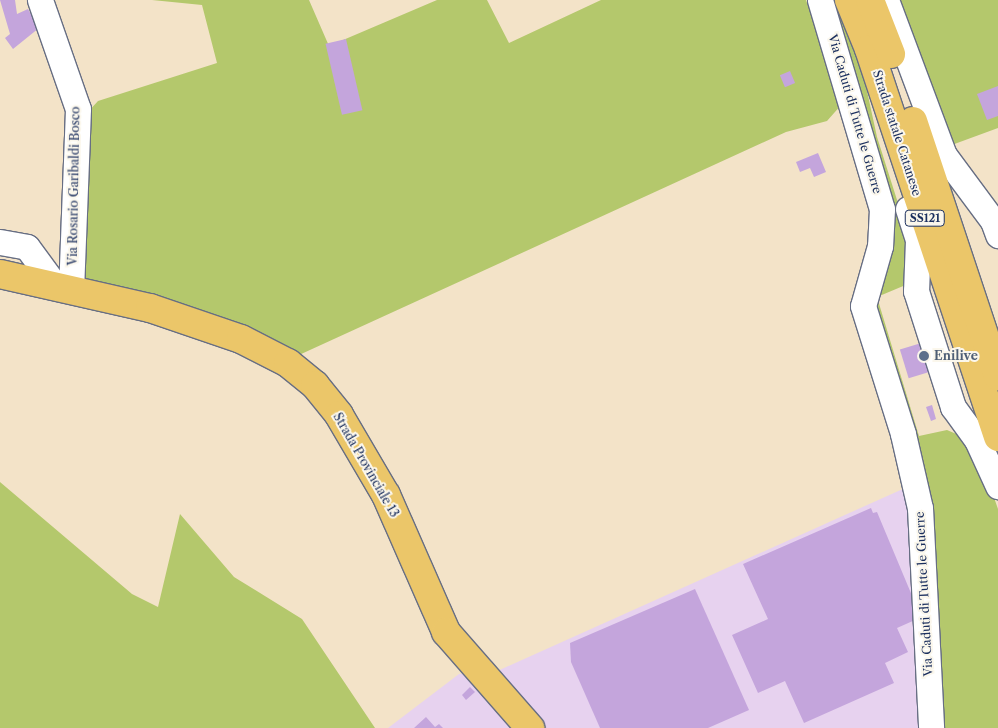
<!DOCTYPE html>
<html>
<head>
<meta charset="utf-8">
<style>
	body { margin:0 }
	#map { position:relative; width:998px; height:728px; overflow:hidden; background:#f3e3c8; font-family:"Libre Caslon Text",serif }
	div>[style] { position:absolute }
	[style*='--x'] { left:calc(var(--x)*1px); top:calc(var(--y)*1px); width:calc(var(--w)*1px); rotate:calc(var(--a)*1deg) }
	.built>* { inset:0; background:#e7d2ef }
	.green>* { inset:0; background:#b4c86c }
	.building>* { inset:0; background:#c4a5dc; transform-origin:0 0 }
	.roads { filter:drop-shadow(1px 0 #676e83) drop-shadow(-1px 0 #676e83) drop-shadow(0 1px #676e83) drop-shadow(0 -1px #676e83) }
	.minor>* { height:25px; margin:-12.5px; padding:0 12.5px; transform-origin:12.5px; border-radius:12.5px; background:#fff }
	.major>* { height:28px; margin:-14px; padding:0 14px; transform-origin:14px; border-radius:14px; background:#ebc669 }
	.dots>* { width:14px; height:14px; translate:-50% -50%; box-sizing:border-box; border:2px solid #fbf7ec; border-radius:50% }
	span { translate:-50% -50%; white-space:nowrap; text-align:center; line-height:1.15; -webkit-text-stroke:4px #fbf7ec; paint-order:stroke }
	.shield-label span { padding:1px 4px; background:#fbf7ec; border:1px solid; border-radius:4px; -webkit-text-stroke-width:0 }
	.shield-label { font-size:11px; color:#1b2f5e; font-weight:700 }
	.street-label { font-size:12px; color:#1b2f5e }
	.service-label { font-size:12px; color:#4e5e75; font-weight:700 }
	.left { translate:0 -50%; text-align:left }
</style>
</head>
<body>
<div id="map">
	<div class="built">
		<div style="clip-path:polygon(905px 488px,915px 532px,924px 728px,388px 728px,459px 674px,493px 673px)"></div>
	</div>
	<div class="green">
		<div style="clip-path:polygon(152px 0,309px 0,329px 46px,437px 0,487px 0,509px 43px,601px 0,806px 0,842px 104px,827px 121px,786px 132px,299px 355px,89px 283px,79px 271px,87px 113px,98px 101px,217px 63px,202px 5px)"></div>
		<div style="clip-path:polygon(832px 0,836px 0,862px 68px,877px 137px,911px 244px,908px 284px,877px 297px,919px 436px,947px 430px,961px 436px,982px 463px,998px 509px,998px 728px,942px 728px,931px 507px,872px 300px,891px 233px,892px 207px)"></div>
		<div style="clip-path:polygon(895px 0,998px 0,998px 128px,949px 146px)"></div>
		<div style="clip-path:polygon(0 482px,132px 594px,158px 607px,180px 514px,234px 577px,302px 619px,375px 728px,0 728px)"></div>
	</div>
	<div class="building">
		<div style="clip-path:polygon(0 0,15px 0,17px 14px,28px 9px,39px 28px,13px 49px,5px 38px,10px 34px)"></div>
		<div style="left:346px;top:39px;width:73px;height:21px;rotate:77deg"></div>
		<div style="left:790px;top:71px;width:13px;height:11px;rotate:67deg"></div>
		<div style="clip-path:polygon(998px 86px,998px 116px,987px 120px,977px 94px)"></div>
		<div style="clip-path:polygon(818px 153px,826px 172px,814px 177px,810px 168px,800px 172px,796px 162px)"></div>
		<div style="left:941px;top:337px;width:30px;height:43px;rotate:73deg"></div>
		<div style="clip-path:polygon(932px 405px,936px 419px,931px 421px,926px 407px)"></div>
		<div style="clip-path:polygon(871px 508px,873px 513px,877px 512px,913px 598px,915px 620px,897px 628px,908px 652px,885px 663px,894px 683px,804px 723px,785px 681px,758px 693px,732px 635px,768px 619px,743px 564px)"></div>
		<div style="clip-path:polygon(695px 589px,749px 710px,708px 728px,600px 728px,571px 662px,570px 643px)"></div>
		<div style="clip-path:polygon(470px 687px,475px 692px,466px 700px,462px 695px)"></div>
		<div style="clip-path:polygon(426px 717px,435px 727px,439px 724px,443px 728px,414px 728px)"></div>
	</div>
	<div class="roads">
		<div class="minor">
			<div style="--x:40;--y:0;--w:115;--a:70.8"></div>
			<div style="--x:78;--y:109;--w:179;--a:92.2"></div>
			<div style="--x:820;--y:0;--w:218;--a:73.5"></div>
			<div style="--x:882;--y:209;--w:37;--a:93"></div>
			<div style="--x:880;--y:246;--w:62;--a:105.8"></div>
			<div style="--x:863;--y:306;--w:134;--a:72.6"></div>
			<div style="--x:903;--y:434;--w:76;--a:77.1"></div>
			<div style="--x:920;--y:508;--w:220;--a:87.1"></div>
			<div style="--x:886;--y:0;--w:165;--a:69.5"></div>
			<div style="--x:944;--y:155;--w:82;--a:53.4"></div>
			<div style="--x:993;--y:221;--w:15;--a:70"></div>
			<div style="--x:908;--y:209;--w:33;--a:72"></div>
			<div style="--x:918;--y:240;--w:51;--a:92.2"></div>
			<div style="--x:916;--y:291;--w:122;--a:72.3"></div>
			<div style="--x:953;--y:407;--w:41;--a:54"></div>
			<div style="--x:977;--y:440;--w:51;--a:65.5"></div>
			<div style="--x:0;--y:242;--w:27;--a:10"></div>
			<div style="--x:27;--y:247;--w:47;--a:53.6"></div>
		</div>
		<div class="major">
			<div style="--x:849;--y:0;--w:53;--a:67.8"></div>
			<div style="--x:869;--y:49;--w:409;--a:71.6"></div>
			<div style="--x:870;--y:0;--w:58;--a:68.7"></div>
			<div style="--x:913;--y:121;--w:269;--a:71.6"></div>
			<div style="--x:0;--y:274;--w:154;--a:12.8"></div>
			<div style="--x:150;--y:308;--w:96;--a:18.8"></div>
			<div style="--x:241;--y:339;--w:53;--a:27.1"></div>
			<div style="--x:288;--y:363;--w:35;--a:39"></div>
			<div style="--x:315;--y:385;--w:38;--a:51"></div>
			<div style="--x:339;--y:415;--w:93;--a:59.6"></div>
			<div style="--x:386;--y:495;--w:150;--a:66.3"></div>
			<div style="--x:446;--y:632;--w:128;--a:48.8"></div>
		</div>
	</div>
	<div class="dots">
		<div style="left:924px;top:356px;background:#5c6f8a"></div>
	</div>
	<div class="shield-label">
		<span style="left:925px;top:218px">SS121</span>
	</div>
	<div class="street-label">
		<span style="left:855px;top:114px;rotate:74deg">Via Caduti di Tutte le Guerre</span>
		<span style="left:897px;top:133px;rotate:72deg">Strada statale Catanese</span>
		<span style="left:74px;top:186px;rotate:-89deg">Via Rosario Garibaldi Bosco</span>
		<span style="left:366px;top:465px;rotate:60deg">Strada Provinciale 13</span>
		<span style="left:924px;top:594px;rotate:-93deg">Via Caduti di Tutte le Guerre</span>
	</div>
	<div class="service-label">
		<span class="left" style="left:934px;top:356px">Enilive</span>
	</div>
</div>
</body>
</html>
